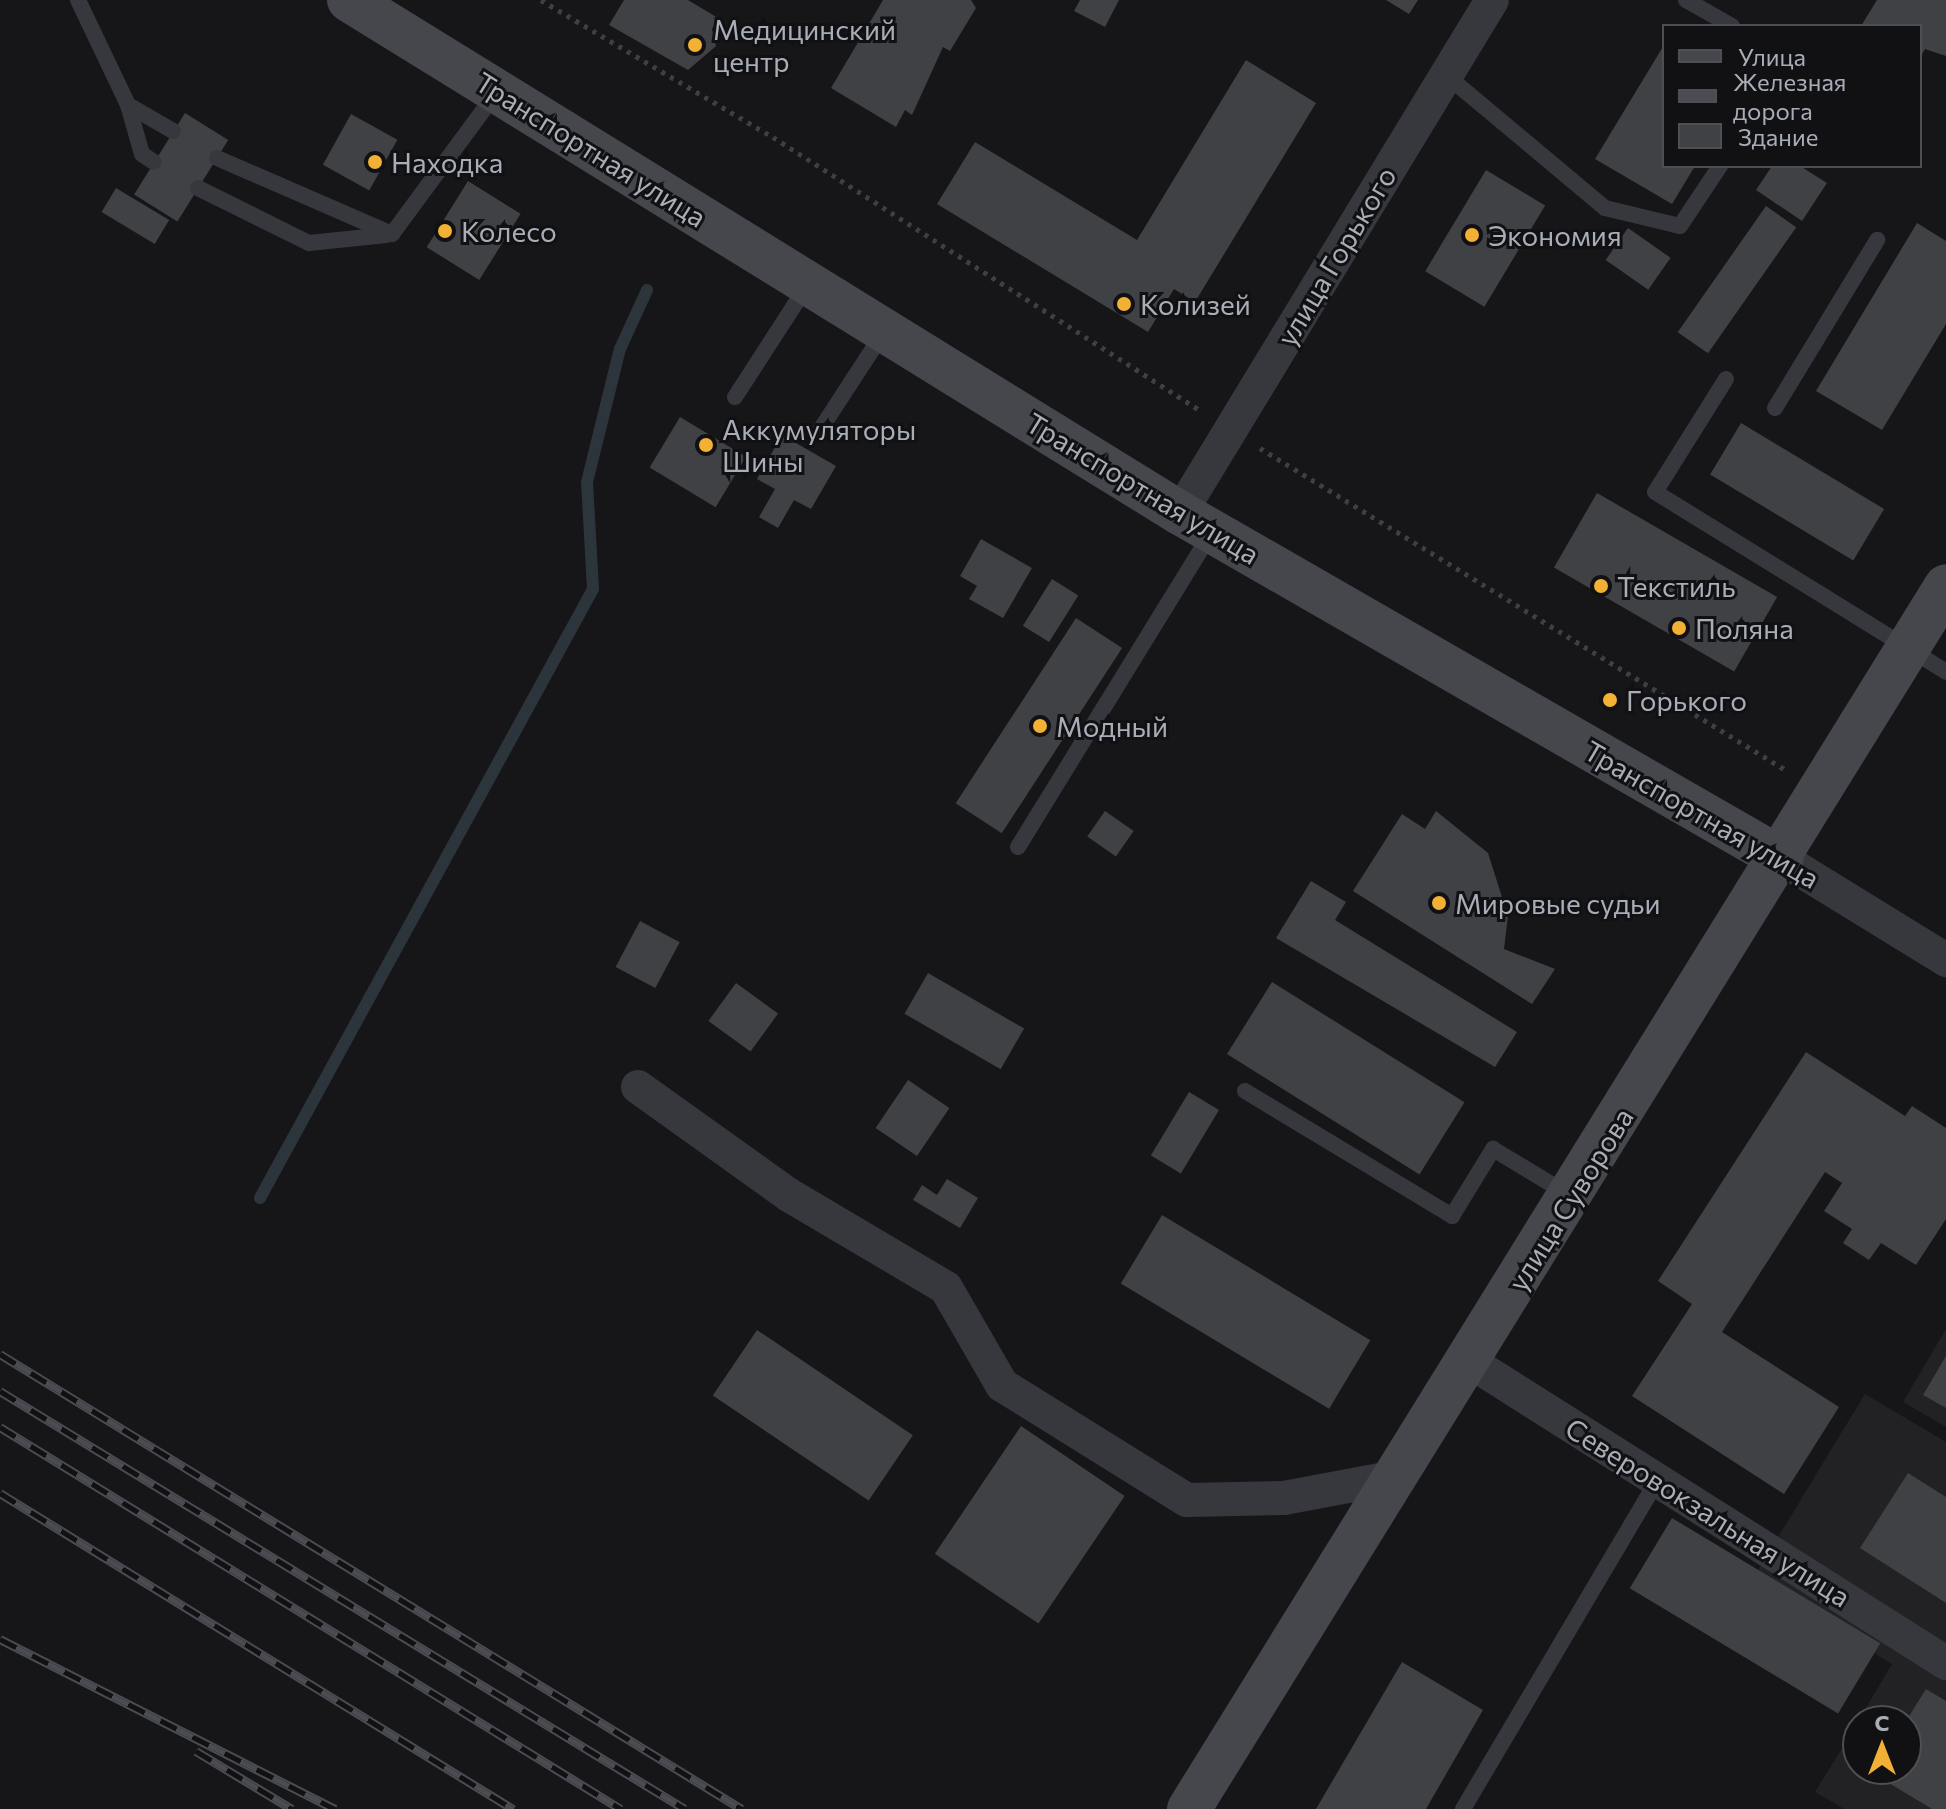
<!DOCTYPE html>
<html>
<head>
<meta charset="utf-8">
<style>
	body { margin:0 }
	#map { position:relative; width:1946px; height:1809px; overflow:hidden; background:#161618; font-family:Commissioner,sans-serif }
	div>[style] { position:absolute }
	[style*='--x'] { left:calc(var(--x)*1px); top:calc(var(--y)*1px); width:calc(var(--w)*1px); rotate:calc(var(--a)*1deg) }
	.built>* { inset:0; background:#222225 }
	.stream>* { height:12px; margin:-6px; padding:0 6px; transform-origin:6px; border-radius:6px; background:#2c353c }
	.building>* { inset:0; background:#404145; transform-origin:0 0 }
	.path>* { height:5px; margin-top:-2.5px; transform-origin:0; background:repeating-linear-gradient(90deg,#3d3f44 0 4px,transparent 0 10px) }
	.lane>* { height:16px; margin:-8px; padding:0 8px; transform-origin:8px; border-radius:8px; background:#37383d }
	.street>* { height:34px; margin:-17px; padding:0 17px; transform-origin:17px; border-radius:17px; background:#37383d }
	.secondary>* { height:44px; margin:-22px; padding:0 22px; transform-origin:22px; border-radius:22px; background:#45474d }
	.rail>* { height:9px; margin-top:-4.5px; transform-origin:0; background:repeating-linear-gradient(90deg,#111113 0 18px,#4a4c52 0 36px); box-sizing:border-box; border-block:2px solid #4a4c52 }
	.dots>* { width:22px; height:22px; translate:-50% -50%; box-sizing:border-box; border:4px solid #111113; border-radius:50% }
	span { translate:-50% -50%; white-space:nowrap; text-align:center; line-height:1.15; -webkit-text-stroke:6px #111113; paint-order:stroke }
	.poi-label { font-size:28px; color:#a8adb8 }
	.left { translate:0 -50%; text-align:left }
	.street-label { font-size:28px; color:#a8adb8 }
	.legend { position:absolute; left:1662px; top:24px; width:260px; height:144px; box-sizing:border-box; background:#111113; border:2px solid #4d4f55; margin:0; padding:10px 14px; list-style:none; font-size:24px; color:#a8adb8 }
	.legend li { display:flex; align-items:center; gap:16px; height:40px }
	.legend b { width:40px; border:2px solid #4d4f55 }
	.north { position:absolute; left:1842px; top:1705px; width:80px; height:80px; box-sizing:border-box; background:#111113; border:2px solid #4d4f55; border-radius:50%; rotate:0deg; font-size:22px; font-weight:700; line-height:32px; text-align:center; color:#a8adb8 }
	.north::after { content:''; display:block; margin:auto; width:28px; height:36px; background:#f2b134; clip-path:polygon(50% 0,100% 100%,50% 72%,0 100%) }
</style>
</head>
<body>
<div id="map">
	<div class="built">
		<div style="clip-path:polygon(1946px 1329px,1946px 1427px,1903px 1402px)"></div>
		<div style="clip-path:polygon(1865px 1394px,1946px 1442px,1946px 1809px,1844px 1809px,1815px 1792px,1858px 1722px,1858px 1769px,1906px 1769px,1906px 1721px,1858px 1721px,1892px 1664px,1752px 1580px)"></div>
	</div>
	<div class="stream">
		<div style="--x:260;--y:1198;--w:694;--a:-61.33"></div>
		<div style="--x:593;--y:589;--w:107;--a:-93.2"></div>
		<div style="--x:587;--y:482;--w:137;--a:-76.1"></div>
		<div style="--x:620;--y:349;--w:65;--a:-65.4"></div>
	</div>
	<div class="building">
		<div style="clip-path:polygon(624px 0,688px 0,718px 18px,712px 29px,716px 46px,688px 70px,609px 25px)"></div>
		<div style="clip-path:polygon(883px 0,971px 0,976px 8px,950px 51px,943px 47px,912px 115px,905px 110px,896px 127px,831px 88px)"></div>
		<div style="clip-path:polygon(1080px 0,1119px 0,1105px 27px,1074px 11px)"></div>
		<div style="clip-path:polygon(1386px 0,1418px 0,1409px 14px)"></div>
		<div style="clip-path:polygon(1877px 0,1946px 0,1946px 56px,1925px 49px,1920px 58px,1920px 26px,1861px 26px)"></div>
		<div style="clip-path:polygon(1664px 45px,1664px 166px,1695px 166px,1672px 204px,1595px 159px)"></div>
		<div style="clip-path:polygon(1246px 60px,1316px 103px,1195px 302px,1174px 289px,1148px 332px,937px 204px,975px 142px,1137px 240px)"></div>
		<div style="left:185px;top:113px;width:51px;height:96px;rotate:32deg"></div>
		<div style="left:351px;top:114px;width:53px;height:58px;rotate:29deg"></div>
		<div style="clip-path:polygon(1772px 166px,1800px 166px,1827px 183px,1802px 221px,1756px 190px)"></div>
		<div style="left:1486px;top:170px;width:69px;height:118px;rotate:31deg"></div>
		<div style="left:468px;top:181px;width:62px;height:78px;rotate:32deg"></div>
		<div style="left:116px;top:188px;width:62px;height:28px;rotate:31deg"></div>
		<div style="left:1766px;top:206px;width:37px;height:154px;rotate:35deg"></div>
		<div style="clip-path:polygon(1917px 223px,1946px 241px,1946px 324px,1882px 430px,1816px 391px)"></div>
		<div style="left:1628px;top:228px;width:52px;height:39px;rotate:35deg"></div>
		<div style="left:680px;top:417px;width:77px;height:59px;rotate:31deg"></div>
		<div style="left:1741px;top:423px;width:167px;height:60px;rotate:31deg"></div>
		<div style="clip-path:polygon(782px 435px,836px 466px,811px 509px,794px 500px,778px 528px,759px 517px,775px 489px,757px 479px)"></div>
		<div style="left:1597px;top:493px;width:208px;height:86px;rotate:30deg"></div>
		<div style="clip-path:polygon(981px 539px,1032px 568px,1003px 618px,969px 599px,977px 586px,960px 576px)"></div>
		<div style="left:1052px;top:579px;width:31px;height:55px;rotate:32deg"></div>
		<div style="left:1076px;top:618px;width:55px;height:221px;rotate:33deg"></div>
		<div style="left:1105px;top:811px;width:35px;height:31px;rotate:35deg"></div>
		<div style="clip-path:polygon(1436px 811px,1488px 853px,1508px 916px,1504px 949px,1555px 969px,1532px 1004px,1353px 891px,1402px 814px,1425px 829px)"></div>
		<div style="clip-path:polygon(1311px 881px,1346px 902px,1335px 920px,1517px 1032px,1495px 1067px,1276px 938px)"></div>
		<div style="left:640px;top:921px;width:45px;height:52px;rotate:28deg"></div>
		<div style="left:928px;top:973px;width:111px;height:47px;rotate:30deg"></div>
		<div style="left:1272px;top:982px;width:227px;height:85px;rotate:32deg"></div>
		<div style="left:736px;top:983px;width:52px;height:47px;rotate:36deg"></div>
		<div style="clip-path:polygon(1806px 1052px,1905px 1116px,1912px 1106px,1946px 1128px,1946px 1219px,1916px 1265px,1881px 1243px,1869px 1260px,1843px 1243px,1852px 1229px,1824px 1211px,1842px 1183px,1825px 1172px,1722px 1332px,1839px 1407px,1784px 1494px,1632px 1396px,1692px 1304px,1658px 1281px)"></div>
		<div style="left:908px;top:1080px;width:50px;height:58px;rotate:34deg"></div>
		<div style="left:1189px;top:1092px;width:35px;height:74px;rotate:31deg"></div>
		<div style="clip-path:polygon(947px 1179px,978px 1198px,960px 1228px,913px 1200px,922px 1185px,937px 1195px)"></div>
		<div style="left:1162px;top:1215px;width:243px;height:80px;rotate:31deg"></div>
		<div style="left:757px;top:1330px;width:188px;height:79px;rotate:34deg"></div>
		<div style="clip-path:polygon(1946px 1356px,1946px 1408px,1923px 1395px)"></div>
		<div style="left:1021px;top:1426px;width:125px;height:154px;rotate:34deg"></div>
		<div style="clip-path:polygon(1908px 1473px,1946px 1497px,1946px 1603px,1860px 1548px)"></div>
		<div style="left:1672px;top:1518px;width:243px;height:82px;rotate:31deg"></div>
		<div style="clip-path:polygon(1402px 1662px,1483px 1710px,1426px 1809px,1316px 1809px)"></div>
		<div style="clip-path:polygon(1926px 1689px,1946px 1701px,1946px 1809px,1932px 1809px,1874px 1774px,1906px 1769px,1906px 1721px)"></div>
	</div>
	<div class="path">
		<div style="--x:541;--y:0;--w:269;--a:30.6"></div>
		<div style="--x:773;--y:137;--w:508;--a:32.63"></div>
		<div style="--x:1260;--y:448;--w:615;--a:31.49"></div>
	</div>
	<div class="lane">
		<div style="--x:78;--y:0;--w:116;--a:64.5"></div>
		<div style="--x:128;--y:105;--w:52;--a:30"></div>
		<div style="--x:1686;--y:0;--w:53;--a:29.5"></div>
		<div style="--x:1446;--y:75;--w:207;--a:39.9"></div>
		<div style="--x:1605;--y:208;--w:77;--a:13.5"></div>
		<div style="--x:1680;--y:226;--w:72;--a:-56.3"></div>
		<div style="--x:128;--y:105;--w:51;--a:74.1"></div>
		<div style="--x:142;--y:154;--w:14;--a:34"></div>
		<div style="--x:217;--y:158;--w:191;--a:23.5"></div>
		<div style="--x:392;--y:234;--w:175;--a:-53.6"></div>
		<div style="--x:198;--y:188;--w:124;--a:26.4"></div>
		<div style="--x:309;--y:243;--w:78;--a:-5.9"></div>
		<div style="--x:1726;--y:379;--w:133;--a:122.1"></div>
		<div style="--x:1655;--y:492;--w:342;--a:31.7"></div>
		<div style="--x:735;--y:397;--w:135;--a:-57.1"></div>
		<div style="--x:1775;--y:408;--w:197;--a:-58.7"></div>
		<div style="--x:820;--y:430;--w:117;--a:-56.9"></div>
		<div style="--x:1018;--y:847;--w:370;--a:-58.4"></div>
		<div style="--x:1245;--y:1091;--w:242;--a:31.1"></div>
		<div style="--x:1452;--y:1216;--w:79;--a:-58.5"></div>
		<div style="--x:1493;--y:1149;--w:85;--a:31.1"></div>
		<div style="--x:1463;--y:1809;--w:383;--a:-59.4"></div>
	</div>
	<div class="street">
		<div style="--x:1180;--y:513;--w:600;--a:-58.69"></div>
		<div style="--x:1782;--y:859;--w:193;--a:31.6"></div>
		<div style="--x:638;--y:1087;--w:186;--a:35.6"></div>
		<div style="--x:789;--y:1195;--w:182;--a:30.6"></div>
		<div style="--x:946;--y:1288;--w:112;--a:60"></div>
		<div style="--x:1002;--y:1385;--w:218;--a:31.9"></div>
		<div style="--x:1187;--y:1500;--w:97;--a:-1.2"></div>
		<div style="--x:1284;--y:1498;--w:114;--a:-10.6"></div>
		<div style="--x:1469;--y:1361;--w:565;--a:32.34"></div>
	</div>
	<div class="secondary">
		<div style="--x:349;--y:0;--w:977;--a:31.69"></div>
		<div style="--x:1180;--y:513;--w:694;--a:29.89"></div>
		<div style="--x:1189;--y:1809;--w:1438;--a:-58.24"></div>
	</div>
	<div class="rail">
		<div style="--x:0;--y:1354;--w:870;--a:31.52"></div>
		<div style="--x:0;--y:1391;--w:802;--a:31.39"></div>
		<div style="--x:0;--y:1427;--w:729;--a:31.6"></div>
		<div style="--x:0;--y:1493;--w:603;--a:31.63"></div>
		<div style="--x:0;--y:1639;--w:376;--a:26.9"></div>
		<div style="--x:196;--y:1751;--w:112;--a:31.1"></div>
	</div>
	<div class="dots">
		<div style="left:695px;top:45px;background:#f2b134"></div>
		<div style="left:375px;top:162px;background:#f2b134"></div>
		<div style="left:445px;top:231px;background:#f2b134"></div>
		<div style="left:1472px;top:235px;background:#f2b134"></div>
		<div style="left:1124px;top:304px;background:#f2b134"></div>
		<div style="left:706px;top:445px;background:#f2b134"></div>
		<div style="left:1601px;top:586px;background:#f2b134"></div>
		<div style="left:1679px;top:628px;background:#f2b134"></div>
		<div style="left:1610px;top:700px;background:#f2b134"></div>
		<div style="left:1040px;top:726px;background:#f2b134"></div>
		<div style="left:1439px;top:903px;background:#f2b134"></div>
	</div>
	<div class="poi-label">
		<span class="left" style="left:713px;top:45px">Медицинский<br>центр</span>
		<span class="left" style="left:391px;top:162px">Находка</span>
		<span class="left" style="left:461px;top:231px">Колесо</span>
		<span class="left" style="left:1488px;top:235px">Экономия</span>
		<span class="left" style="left:1140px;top:304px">Колизей</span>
		<span class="left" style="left:722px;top:445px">Аккумуляторы<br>Шины</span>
		<span class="left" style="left:1617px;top:586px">Текстиль</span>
		<span class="left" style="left:1695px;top:628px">Поляна</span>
		<span class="left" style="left:1626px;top:700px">Горького</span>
		<span class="left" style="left:1056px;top:726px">Модный</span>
		<span class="left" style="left:1455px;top:903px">Мировые судьи</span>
	</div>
	<div class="street-label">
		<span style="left:591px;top:149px;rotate:32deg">Транспортная улица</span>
		<span style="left:1336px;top:256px;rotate:-59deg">улица Горького</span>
		<span style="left:1143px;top:488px;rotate:31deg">Транспортная улица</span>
		<span style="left:1702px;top:814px;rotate:30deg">Транспортная улица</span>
		<span style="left:1570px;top:1199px;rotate:-58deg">улица Суворова</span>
		<span style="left:1708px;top:1512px;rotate:32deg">Северовокзальная улица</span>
	</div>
	<ul class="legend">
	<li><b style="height:10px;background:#45474d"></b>Улица</li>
	<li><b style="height:10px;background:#4a4c52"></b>Железная дорога</li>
	<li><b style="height:22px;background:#404145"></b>Здание</li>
	</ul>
	<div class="north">С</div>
</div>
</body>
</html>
